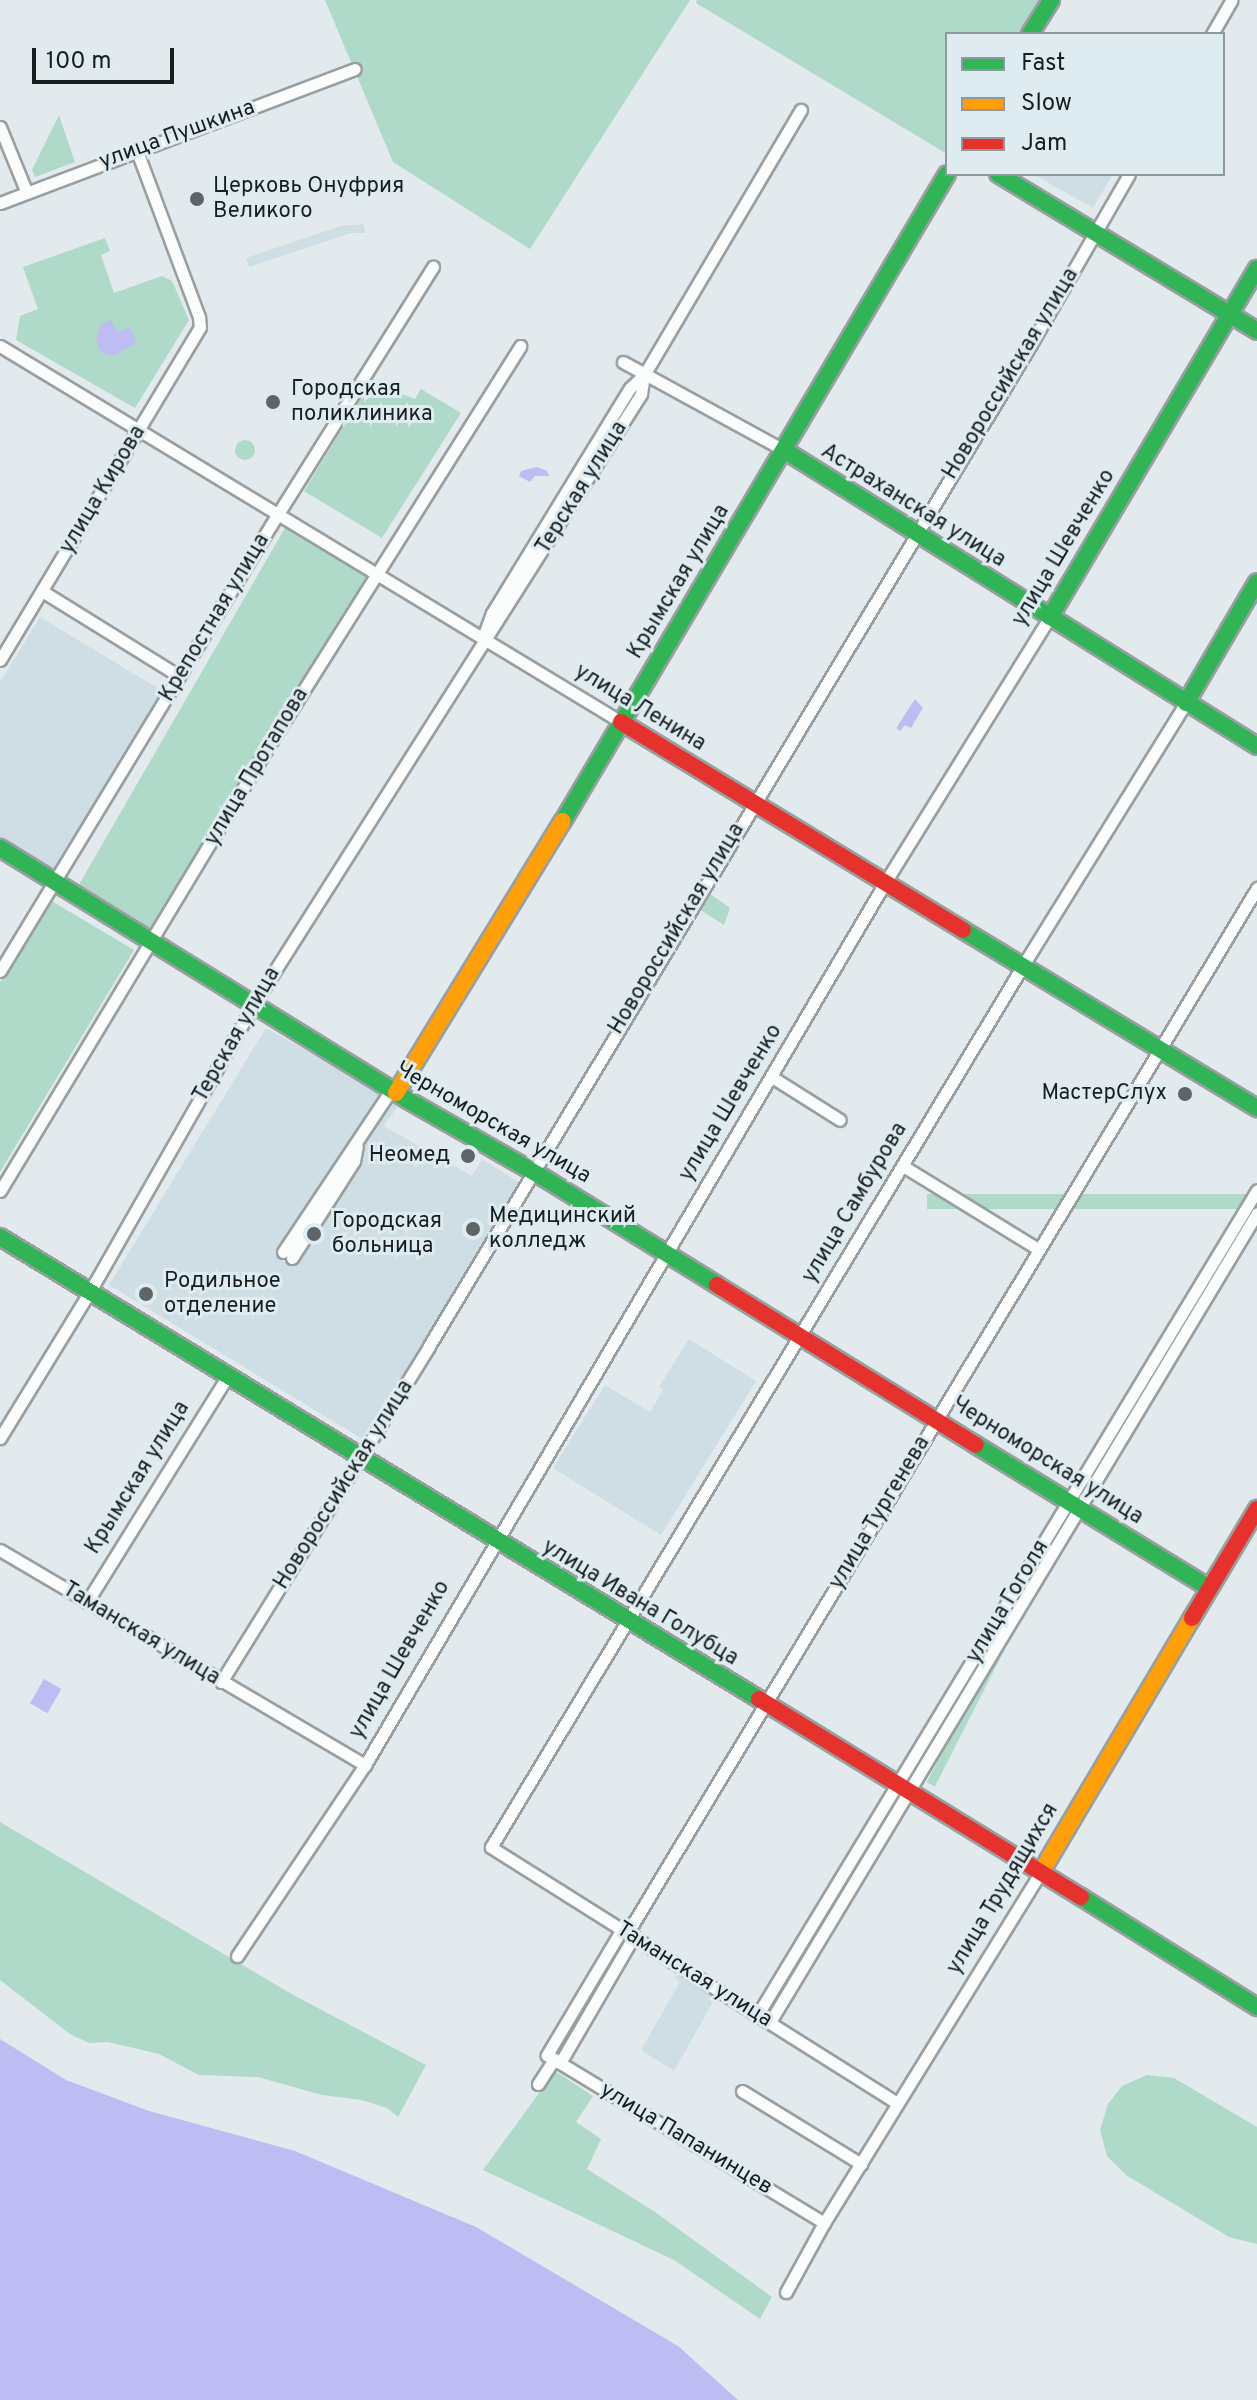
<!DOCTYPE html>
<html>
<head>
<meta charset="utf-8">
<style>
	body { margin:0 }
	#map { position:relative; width:1257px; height:2400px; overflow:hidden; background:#e2eaed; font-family:Overpass,sans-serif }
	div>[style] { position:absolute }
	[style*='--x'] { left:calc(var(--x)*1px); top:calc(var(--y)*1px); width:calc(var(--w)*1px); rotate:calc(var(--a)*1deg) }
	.built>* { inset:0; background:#cedee4 }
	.green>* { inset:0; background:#afd9c8; transform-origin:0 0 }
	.round { border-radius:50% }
	.water>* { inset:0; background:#bebdf3; transform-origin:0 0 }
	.roads { filter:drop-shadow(2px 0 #999fa1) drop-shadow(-2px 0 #999fa1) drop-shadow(0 2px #999fa1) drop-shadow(0 -2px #999fa1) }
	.street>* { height:11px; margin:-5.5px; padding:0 5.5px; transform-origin:5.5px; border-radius:5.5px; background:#fbfcfc }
	.fast>* { height:16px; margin:-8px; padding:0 8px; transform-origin:8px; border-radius:8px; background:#30b455 }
	.slow>* { height:16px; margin:-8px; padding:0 8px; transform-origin:8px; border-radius:8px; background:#ff9f0a }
	.jam>* { height:16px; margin:-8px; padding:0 8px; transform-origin:8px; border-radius:8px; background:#e5322d }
	.dots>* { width:22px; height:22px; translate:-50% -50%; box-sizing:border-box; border:4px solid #deecf1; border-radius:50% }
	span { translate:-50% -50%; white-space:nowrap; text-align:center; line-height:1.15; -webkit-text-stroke:6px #deecf1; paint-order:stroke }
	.street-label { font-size:22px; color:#181d1f }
	.poi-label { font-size:22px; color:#181d1f }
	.left { translate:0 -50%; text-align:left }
	.right { translate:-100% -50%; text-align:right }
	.legend { position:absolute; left:945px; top:32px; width:280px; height:144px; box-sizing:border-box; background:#deecf1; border:2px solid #8f999d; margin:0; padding:10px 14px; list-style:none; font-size:24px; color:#181d1f }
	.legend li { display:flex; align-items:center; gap:16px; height:40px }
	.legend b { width:40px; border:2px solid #8f999d }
	.scale { position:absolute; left:32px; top:48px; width:142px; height:36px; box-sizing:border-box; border:4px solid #181d1f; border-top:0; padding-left:10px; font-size:24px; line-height:28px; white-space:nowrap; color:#181d1f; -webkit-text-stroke:6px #deecf1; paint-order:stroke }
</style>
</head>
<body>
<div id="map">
	<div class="built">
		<div style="clip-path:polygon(1033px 174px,1113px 174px,1093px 208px)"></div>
		<div style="clip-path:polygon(363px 224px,366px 233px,351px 233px,249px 267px,248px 263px,246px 258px,341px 226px)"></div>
		<div style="clip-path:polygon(40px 617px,164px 692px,55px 871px,0 838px,0 682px)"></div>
		<div style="clip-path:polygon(266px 1028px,400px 1103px,384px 1126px,472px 1176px,482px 1159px,520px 1183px,364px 1440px,109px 1285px)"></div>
		<div style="clip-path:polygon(689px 1339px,756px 1381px,661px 1535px,553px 1468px,605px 1385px,650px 1412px,663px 1390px,659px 1387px)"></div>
		<div style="clip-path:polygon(678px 1970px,717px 1995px,674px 2071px,641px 2050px,680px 1982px,674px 1977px)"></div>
	</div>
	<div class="green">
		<div style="clip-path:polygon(325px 0,690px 0,530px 249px,393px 162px)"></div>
		<div style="clip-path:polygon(697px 0,1046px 0,1026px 34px,947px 34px,947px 154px,696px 3px)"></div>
		<div style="clip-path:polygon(59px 115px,75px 162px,35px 177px,32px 170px)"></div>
		<div style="clip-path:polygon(105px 238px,110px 251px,101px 255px,114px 293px,162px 276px,172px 281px,189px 320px,135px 408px,16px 340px,20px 316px,38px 309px,23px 267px)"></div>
		<div style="clip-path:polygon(371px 382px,415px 399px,421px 389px,461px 413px,382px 538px,304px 491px)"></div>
		<div class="round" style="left:235px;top:440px;width:20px;height:20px"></div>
		<div style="left:286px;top:526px;width:97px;height:418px;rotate:30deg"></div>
		<div style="clip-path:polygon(706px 891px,730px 908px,724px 925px,696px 907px)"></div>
		<div style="clip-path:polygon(50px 900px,134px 950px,0 1172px,0 982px)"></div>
		<div style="left:1257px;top:1194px;width:15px;height:330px;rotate:90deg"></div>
		<div style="left:1058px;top:1525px;width:9px;height:289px;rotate:27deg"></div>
		<div style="left:892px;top:1801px;width:8px;height:235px;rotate:30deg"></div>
		<div style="clip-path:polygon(0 1822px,295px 1996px,426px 2065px,398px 2117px,387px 2108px,362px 2100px,322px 2095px,258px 2077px,199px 2075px,159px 2054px,108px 2042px,89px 2043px,70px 2034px,0 1980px)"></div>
		<div style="clip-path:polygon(555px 2071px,593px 2096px,576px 2122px,601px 2139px,587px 2169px,655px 2212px,772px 2297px,760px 2319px,674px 2260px,483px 2170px)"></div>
		<div style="clip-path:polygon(1147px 2075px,1174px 2078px,1257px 2127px,1257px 2244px,1229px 2237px,1126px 2175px,1107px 2156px,1100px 2130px,1108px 2104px,1122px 2086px)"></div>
	</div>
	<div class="water">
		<div style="clip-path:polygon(111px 320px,117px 332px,129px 328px,137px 342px,113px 356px,101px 352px,96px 341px,101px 324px)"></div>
		<div style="clip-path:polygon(537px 467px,547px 471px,549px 476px,535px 476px,530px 482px,519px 476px,521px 471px)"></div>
		<div style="clip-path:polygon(915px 699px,923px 708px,911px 728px,905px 725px,900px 731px,896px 728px)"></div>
		<div style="left:44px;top:1679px;width:20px;height:28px;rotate:30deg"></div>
		<div style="clip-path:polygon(0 2039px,66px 2080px,149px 2111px,295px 2151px,476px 2227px,678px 2346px,738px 2400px,0 2400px)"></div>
	</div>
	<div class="roads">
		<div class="street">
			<div style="--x:1212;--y:34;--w:39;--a:-60"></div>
			<div style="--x:0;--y:127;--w:71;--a:67.8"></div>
			<div style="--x:0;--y:203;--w:379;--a:-20.7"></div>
			<div style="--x:0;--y:346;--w:726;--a:31.19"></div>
			<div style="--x:623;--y:362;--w:183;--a:28.7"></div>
			<div style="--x:42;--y:591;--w:161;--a:31.8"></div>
			<div style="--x:485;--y:632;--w:20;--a:-70"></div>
			<div style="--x:492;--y:613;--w:264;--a:-58.5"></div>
			<div style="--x:630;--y:388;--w:19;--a:-43"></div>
			<div style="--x:644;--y:375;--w:308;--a:-59.4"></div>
			<div style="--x:0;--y:660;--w:388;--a:-59"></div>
			<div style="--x:200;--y:327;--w:10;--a:-96"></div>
			<div style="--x:199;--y:317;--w:177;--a:-110.5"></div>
			<div style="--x:0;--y:971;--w:522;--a:-58.72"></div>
			<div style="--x:271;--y:525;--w:305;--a:-57.9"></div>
			<div style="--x:772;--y:1077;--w:80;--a:32.3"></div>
			<div style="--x:903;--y:1166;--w:158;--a:31.6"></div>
			<div style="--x:0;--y:1191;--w:524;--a:-58.89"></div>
			<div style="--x:271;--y:742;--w:468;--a:-57.8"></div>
			<div style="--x:283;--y:1252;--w:195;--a:-56.3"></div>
			<div style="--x:292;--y:1258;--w:115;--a:-57.4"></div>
			<div style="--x:354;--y:1161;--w:15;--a:-79"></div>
			<div style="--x:0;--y:1438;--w:170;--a:-58.5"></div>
			<div style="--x:89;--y:1293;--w:331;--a:-60.3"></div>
			<div style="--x:253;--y:1005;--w:724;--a:-57.58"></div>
			<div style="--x:641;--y:394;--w:19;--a:-81"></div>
			<div style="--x:0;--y:1550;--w:424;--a:30.5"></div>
			<div style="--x:87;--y:1602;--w:265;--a:-58.1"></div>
			<div style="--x:221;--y:1682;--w:395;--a:-58.2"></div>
			<div style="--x:429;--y:1346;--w:1169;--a:-59"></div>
			<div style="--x:1031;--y:344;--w:196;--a:-60"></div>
			<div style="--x:622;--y:1929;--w:147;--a:120.8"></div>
			<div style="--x:547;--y:2055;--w:324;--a:31.2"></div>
			<div style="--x:628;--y:1932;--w:1219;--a:-58.93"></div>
			<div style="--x:237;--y:1956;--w:230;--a:-56.2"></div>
			<div style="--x:365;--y:1765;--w:1026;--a:-59.49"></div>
			<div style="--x:886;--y:881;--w:311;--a:-58.2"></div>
			<div style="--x:758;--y:2014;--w:963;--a:-58.8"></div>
			<div style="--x:770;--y:2022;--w:944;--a:-58.95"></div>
			<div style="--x:560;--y:2063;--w:147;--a:-59.8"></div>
			<div style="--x:538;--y:2084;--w:30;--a:-57"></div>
			<div style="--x:742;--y:2091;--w:140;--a:31.5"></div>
			<div style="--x:897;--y:2103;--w:480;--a:-147.8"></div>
			<div style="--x:491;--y:1847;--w:1028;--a:-58.89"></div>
			<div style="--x:1022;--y:967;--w:311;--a:-58.2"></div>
			<div style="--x:786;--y:2292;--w:79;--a:-61.2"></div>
			<div style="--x:824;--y:2223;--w:413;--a:-58.3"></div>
		</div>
		<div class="fast">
			<div style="--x:1030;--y:34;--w:40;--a:-58"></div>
			<div style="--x:998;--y:174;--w:303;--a:31.2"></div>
			<div style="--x:784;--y:450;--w:558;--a:32.04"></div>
			<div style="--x:1050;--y:617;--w:405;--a:-59.3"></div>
			<div style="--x:1186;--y:703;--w:140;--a:-59.6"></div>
			<div style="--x:563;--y:821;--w:752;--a:-59.31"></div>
			<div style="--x:0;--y:848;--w:477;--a:31.7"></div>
			<div style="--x:406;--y:1099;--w:159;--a:29.8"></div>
			<div style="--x:544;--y:1178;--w:203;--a:31.7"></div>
			<div style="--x:963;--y:930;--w:344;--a:31.2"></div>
			<div style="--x:0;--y:1237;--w:889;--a:31.33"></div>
			<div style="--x:976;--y:1445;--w:273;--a:31.5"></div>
			<div style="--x:1081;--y:1897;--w:208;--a:32"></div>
		</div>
		<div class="slow">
			<div style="--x:396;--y:1093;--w:319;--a:-58.5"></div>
			<div style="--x:1041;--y:1872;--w:295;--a:-59.3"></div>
		</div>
		<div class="jam">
			<div style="--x:621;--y:722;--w:400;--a:31.3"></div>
			<div style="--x:717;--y:1285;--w:304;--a:31.7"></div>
			<div style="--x:1192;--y:1618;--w:127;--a:-59.2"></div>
			<div style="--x:759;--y:1699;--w:378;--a:31.6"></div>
		</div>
	</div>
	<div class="dots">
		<div style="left:197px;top:199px;background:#5f6567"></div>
		<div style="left:273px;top:402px;background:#5f6567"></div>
		<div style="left:1185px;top:1094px;background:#5f6567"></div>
		<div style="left:468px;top:1156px;background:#5f6567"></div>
		<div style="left:473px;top:1229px;background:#5f6567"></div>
		<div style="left:314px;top:1234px;background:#5f6567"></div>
		<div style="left:146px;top:1294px;background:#5f6567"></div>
	</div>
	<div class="street-label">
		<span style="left:177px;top:135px;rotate:-20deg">улица Пушкина</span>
		<span style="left:1011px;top:374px;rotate:-59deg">Новороссийская улица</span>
		<span style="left:582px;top:488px;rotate:-58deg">Терская улица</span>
		<span style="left:103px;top:490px;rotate:-59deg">улица Кирова</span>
		<span style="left:913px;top:506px;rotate:32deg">Астраханская улица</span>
		<span style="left:1064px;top:548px;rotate:-59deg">улица Шевченко</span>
		<span style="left:679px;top:582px;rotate:-59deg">Крымская улица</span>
		<span style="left:215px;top:618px;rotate:-59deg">Крепостная улица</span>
		<span style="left:640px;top:708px;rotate:31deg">улица Ленина</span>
		<span style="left:257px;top:767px;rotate:-59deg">улица Протапова</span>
		<span style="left:677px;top:929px;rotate:-59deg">Новороссийская улица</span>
		<span style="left:237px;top:1035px;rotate:-60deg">Терская улица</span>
		<span style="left:731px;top:1103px;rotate:-59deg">улица Шевченко</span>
		<span style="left:493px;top:1123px;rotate:30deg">Черноморская улица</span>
		<span style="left:855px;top:1203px;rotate:-59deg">улица Самбурова</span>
		<span style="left:1047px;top:1461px;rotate:32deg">Черноморская улица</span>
		<span style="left:138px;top:1478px;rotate:-58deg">Крымская улица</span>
		<span style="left:344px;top:1485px;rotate:-58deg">Новороссийская улица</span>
		<span style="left:880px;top:1513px;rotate:-59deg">улица Тургенева</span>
		<span style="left:1008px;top:1602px;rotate:-59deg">улица Гоголя</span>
		<span style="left:640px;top:1603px;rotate:31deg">улица Ивана Голубца</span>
		<span style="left:141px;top:1634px;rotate:31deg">Таманская улица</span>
		<span style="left:400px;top:1660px;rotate:-60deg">улица Шевченко</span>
		<span style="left:1003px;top:1889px;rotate:-59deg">улица Трудящихся</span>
		<span style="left:694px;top:1975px;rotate:32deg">Таманская улица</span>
		<span style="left:686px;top:2139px;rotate:31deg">улица Папанинцев</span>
	</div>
	<div class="poi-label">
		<span class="left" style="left:213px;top:199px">Церковь Онуфрия<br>Великого</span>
		<span class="left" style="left:291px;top:402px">Городская<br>поликлиника</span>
		<span class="right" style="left:1167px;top:1094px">МастерСлух</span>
		<span class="right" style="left:450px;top:1156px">Неомед</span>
		<span class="left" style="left:489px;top:1229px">Медицинский<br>колледж</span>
		<span class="left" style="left:332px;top:1234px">Городская<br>больница</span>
		<span class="left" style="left:164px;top:1294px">Родильное<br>отделение</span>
	</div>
	<ul class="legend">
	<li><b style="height:10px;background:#30b455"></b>Fast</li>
	<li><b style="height:10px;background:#ff9f0a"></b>Slow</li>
	<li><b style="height:10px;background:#e5322d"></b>Jam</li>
	</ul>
	<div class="scale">100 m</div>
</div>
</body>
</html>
